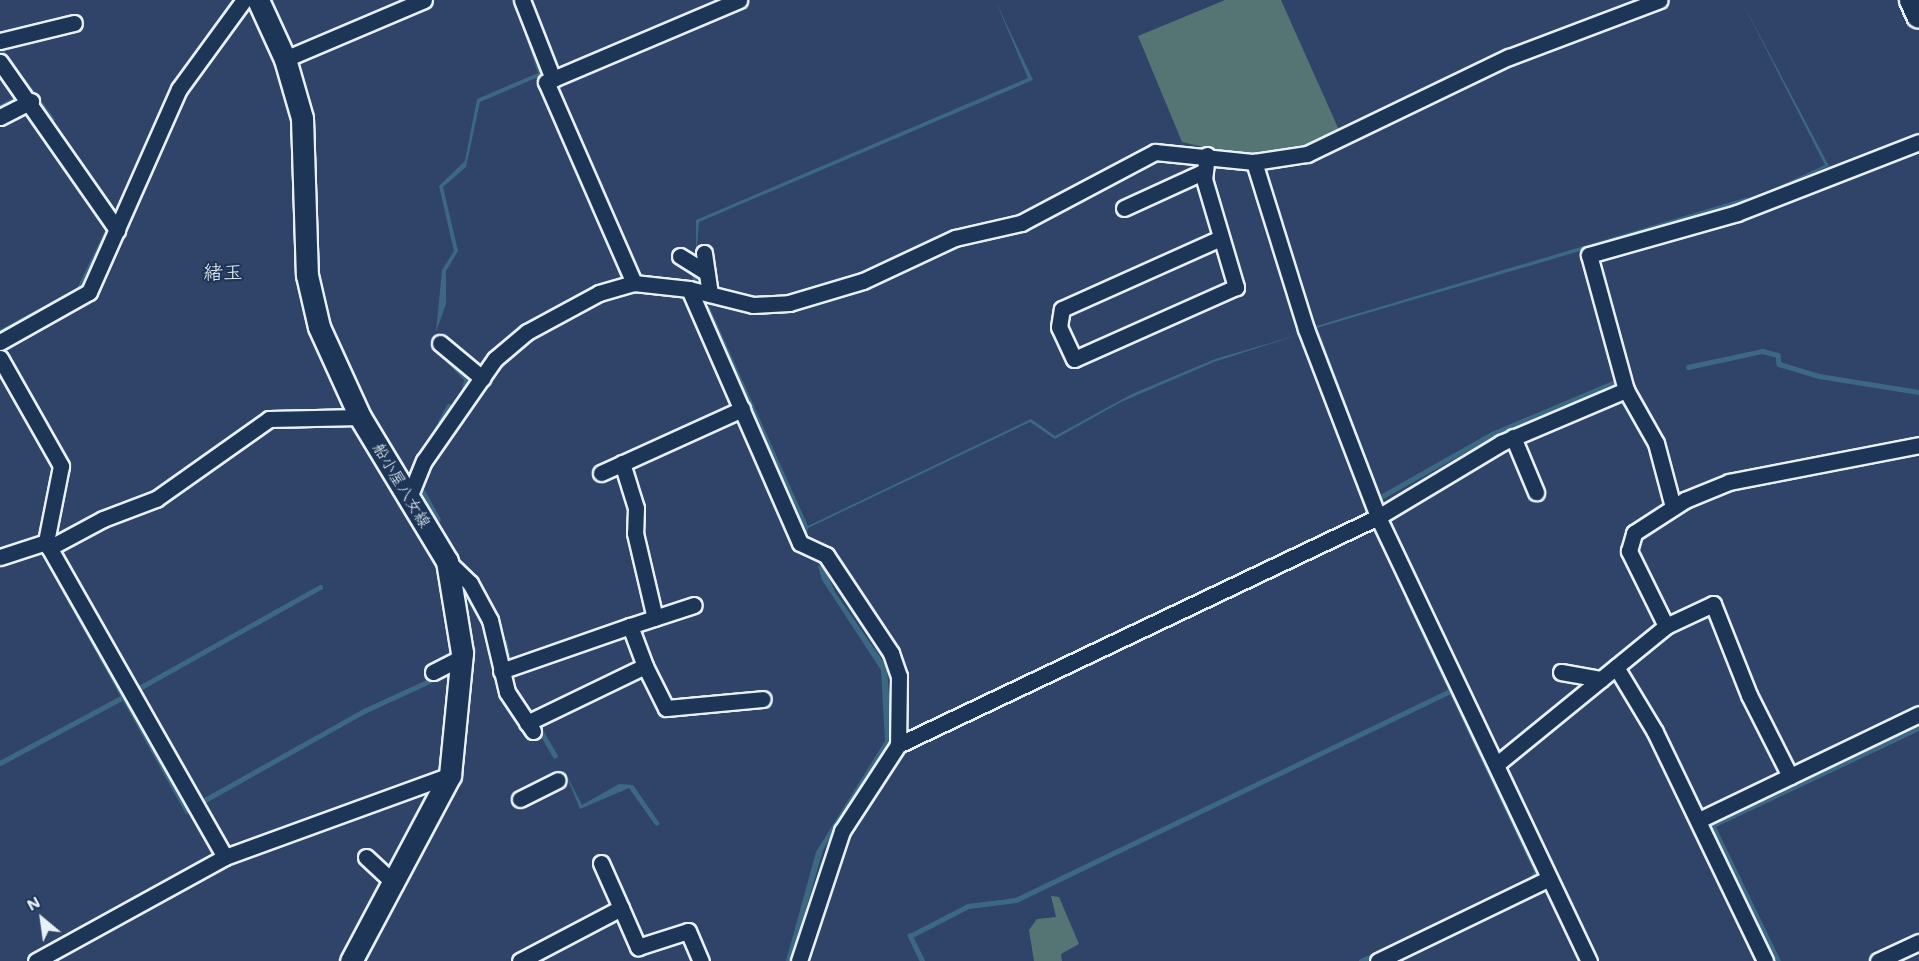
<!DOCTYPE html>
<html>
<head>
<meta charset="utf-8">
<style>
	body { margin:0 }
	#map { position:relative; width:1919px; height:961px; overflow:hidden; background:#2f4468; font-family:Mali,"Klee One",sans-serif }
	div>[style] { position:absolute }
	[style*='--x'] { left:calc(var(--x)*1px); top:calc(var(--y)*1px); width:calc(var(--w)*1px); rotate:calc(var(--a)*1deg) }
	.green>* { inset:0; background:#547574 }
	.water>* { inset:0; background:#3d6884 }
	.stream>* { height:4.5px; margin:-2.25px; padding:0 2.25px; transform-origin:2.25px; border-radius:2.25px; background:#3d6884 }
	.roads { filter:drop-shadow(2px 0 #e8f1f8) drop-shadow(-2px 0 #e8f1f8) drop-shadow(0 2px #e8f1f8) drop-shadow(0 -2px #e8f1f8) }
	.street>* { height:15px; margin:-7.5px; padding:0 7.5px; transform-origin:7.5px; border-radius:7.5px; background:#1d3557 }
	.secondary>* { height:21px; margin:-10.5px; padding:0 10.5px; transform-origin:10.5px; border-radius:10.5px; background:#1d3557 }
	.primary>* { height:24px; margin:-12px; padding:0 12px; transform-origin:12px; border-radius:12px; background:#1d3557 }
	span { translate:-50% -50%; white-space:nowrap; text-align:center; line-height:1.15; -webkit-text-stroke:4.5px #1d3557; paint-order:stroke }
	.street-label { font-size:16px; color:#e8f1f8 }
	.quarter-label { font-size:20px; color:#e8f1f8 }
	.north { position:absolute; left:12px; top:889px; width:60px; height:60px; -webkit-text-stroke:4px #1d3557; paint-order:stroke; rotate:331deg; font-size:16px; font-weight:700; line-height:24px; text-align:center; color:#e8f1f8 }
	.north::after { content:''; display:block; margin:auto; width:21px; height:27px; background:#e8f1f8; clip-path:polygon(50% 0,100% 100%,50% 72%,0 100%) }
</style>
</head>
<body>
<div id="map">
	<div class="green">
		<div style="clip-path:polygon(1225px 0,1281px 0,1339px 130px,1294px 151px,1244px 157px,1182px 142px,1138px 36px)"></div>
		<div style="clip-path:polygon(1051px 896px,1059px 897px,1079px 944px,1061px 954px,1062px 961px,1034px 961px,1029px 930px,1037px 919px,1056px 917px)"></div>
	</div>
	<div class="water">
		<div style="clip-path:polygon(995px 0,1033px 80px,699px 222px,696px 259px,696px 220px,1028px 78px)"></div>
		<div style="clip-path:polygon(1741px 0,1829px 166px,1758px 196px,1825px 165px)"></div>
		<div style="clip-path:polygon(523px 29px,543px 75px,480px 102px,466px 167px,443px 187px,458px 251px,446px 271px,446px 304px,436px 332px,442px 270px,454px 251px,439px 186px,465px 161px,477px 99px,538px 73px)"></div>
		<div style="clip-path:polygon(1748px 197px,1741px 204px,1313px 329px,1313px 327px)"></div>
		<div style="clip-path:polygon(709px 306px,808px 526px,1031px 419px,1055px 436px,1132px 394px,1215px 359px,1301px 334px,1214px 362px,1121px 402px,1055px 439px,1030px 422px,808px 528px,806px 538px,704px 308px)"></div>
		<div style="clip-path:polygon(428px 343px,469px 378px,460px 399px,464px 380px)"></div>
		<div style="clip-path:polygon(823px 564px,835px 592px,887px 667px,892px 739px,823px 850px,791px 961px,786px 961px,816px 852px,885px 741px,881px 670px,822px 580px,818px 566px)"></div>
		<div style="clip-path:polygon(1919px 725px,1919px 731px,1716px 827px,1781px 961px,1775px 961px,1710px 826px)"></div>
		<div style="clip-path:polygon(564px 770px,582px 805px,619px 784px,633px 785px,660px 824px,656px 826px,629px 788px,580px 809px)"></div>
	</div>
	<div class="stream">
		<div style="--x:0;--y:49;--w:87;--a:53.4"></div>
		<div style="--x:0;--y:107;--w:18;--a:-27"></div>
		<div style="--x:694;--y:282;--w:8;--a:-83"></div>
		<div style="--x:1315;--y:328;--w:161;--a:69.3"></div>
		<div style="--x:0;--y:332;--w:90;--a:-28.6"></div>
		<div style="--x:79;--y:289;--w:99;--a:-64.2"></div>
		<div style="--x:1688;--y:367;--w:76;--a:-12.2"></div>
		<div style="--x:1762;--y:351;--w:16;--a:14"></div>
		<div style="--x:1778;--y:355;--w:9;--a:84"></div>
		<div style="--x:1779;--y:364;--w:42;--a:16.7"></div>
		<div style="--x:1819;--y:376;--w:101;--a:9.1"></div>
		<div style="--x:440;--y:422;--w:18;--a:-61"></div>
		<div style="--x:423;--y:492;--w:31;--a:61"></div>
		<div style="--x:1379;--y:498;--w:130;--a:-29.5"></div>
		<div style="--x:1492;--y:434;--w:134;--a:-22.8"></div>
		<div style="--x:46;--y:557;--w:290;--a:60.9"></div>
		<div style="--x:187;--y:810;--w:203;--a:-29.2"></div>
		<div style="--x:364;--y:711;--w:81;--a:-24.7"></div>
		<div style="--x:1408;--y:599;--w:302;--a:64.7"></div>
		<div style="--x:1537;--y:872;--w:10;--a:127"></div>
		<div style="--x:505;--y:642;--w:21;--a:79"></div>
		<div style="--x:134;--y:691;--w:213;--a:-29.2"></div>
		<div style="--x:538;--y:726;--w:34;--a:60"></div>
		<div style="--x:0;--y:763;--w:144;--a:-28.2"></div>
		<div style="--x:593;--y:931;--w:23;--a:-25"></div>
		<div style="--x:922;--y:961;--w:28;--a:-116"></div>
		<div style="--x:910;--y:936;--w:65;--a:-27.3"></div>
		<div style="--x:968;--y:906;--w:48;--a:-7.1"></div>
		<div style="--x:1016;--y:900;--w:479;--a:-25.7"></div>
		<div style="--x:1361;--y:961;--w:19;--a:-25"></div>
	</div>
	<div class="roads">
		<div class="street">
			<div style="--x:522;--y:0;--w:85;--a:68.6"></div>
			<div style="--x:0;--y:41;--w:76;--a:-13.7"></div>
			<div style="--x:285;--y:59;--w:151;--a:-23"></div>
			<div style="--x:0;--y:62;--w:205;--a:55.1"></div>
			<div style="--x:0;--y:117;--w:35;--a:-27"></div>
			<div style="--x:1207;--y:155;--w:24;--a:97"></div>
			<div style="--x:1204;--y:179;--w:113;--a:73.5"></div>
			<div style="--x:1236;--y:287;--w:177;--a:156"></div>
			<div style="--x:1074;--y:359;--w:35;--a:-115"></div>
			<div style="--x:1059;--y:327;--w:18;--a:-81"></div>
			<div style="--x:1062;--y:309;--w:174;--a:-24.1"></div>
			<div style="--x:1254;--y:162;--w:175;--a:72.7"></div>
			<div style="--x:1306;--y:329;--w:201;--a:69"></div>
			<div style="--x:1378;--y:517;--w:492;--a:64.6"></div>
			<div style="--x:1124;--y:208;--w:89;--a:-24.6"></div>
			<div style="--x:704;--y:253;--w:41;--a:81.7"></div>
			<div style="--x:680;--y:256;--w:31;--a:32"></div>
			<div style="--x:634;--y:283;--w:219;--a:-113.6"></div>
			<div style="--x:546;--y:82;--w:210;--a:-23"></div>
			<div style="--x:689;--y:289;--w:277;--a:66.4"></div>
			<div style="--x:800;--y:543;--w:29;--a:25"></div>
			<div style="--x:826;--y:555;--w:118;--a:56.4"></div>
			<div style="--x:891;--y:653;--w:24;--a:71"></div>
			<div style="--x:899;--y:676;--w:69;--a:90.8"></div>
			<div style="--x:898;--y:745;--w:103;--a:123.1"></div>
			<div style="--x:842;--y:831;--w:137;--a:108.3"></div>
			<div style="--x:0;--y:342;--w:102;--a:-29.3"></div>
			<div style="--x:89;--y:292;--w:222;--a:-66.1"></div>
			<div style="--x:179;--y:89;--w:110;--a:-53.9"></div>
			<div style="--x:440;--y:343;--w:55;--a:39.8"></div>
			<div style="--x:0;--y:358;--w:124;--a:60.5"></div>
			<div style="--x:61;--y:466;--w:77;--a:101.2"></div>
			<div style="--x:46;--y:542;--w:362;--a:60.4"></div>
			<div style="--x:1626;--y:390;--w:61;--a:60.5"></div>
			<div style="--x:1656;--y:443;--w:66;--a:75.1"></div>
			<div style="--x:1513;--y:437;--w:60;--a:67.3"></div>
			<div style="--x:622;--y:463;--w:47;--a:72.7"></div>
			<div style="--x:636;--y:508;--w:25;--a:92"></div>
			<div style="--x:635;--y:533;--w:87;--a:76.8"></div>
			<div style="--x:601;--y:473;--w:155;--a:-24.4"></div>
			<div style="--x:410;--y:495;--w:37;--a:-68"></div>
			<div style="--x:424;--y:461;--w:124;--a:-55.2"></div>
			<div style="--x:495;--y:359;--w:42;--a:-40.2"></div>
			<div style="--x:527;--y:332;--w:82;--a:-28.4"></div>
			<div style="--x:599;--y:293;--w:36;--a:-16"></div>
			<div style="--x:634;--y:283;--w:55;--a:6.2"></div>
			<div style="--x:689;--y:289;--w:66;--a:14"></div>
			<div style="--x:753;--y:305;--w:36;--a:-3"></div>
			<div style="--x:789;--y:303;--w:77;--a:-16.6"></div>
			<div style="--x:863;--y:281;--w:102;--a:-25.1"></div>
			<div style="--x:955;--y:238;--w:68;--a:-12.8"></div>
			<div style="--x:1021;--y:223;--w:152;--a:-27.9"></div>
			<div style="--x:1155;--y:152;--w:100;--a:5.8"></div>
			<div style="--x:1254;--y:162;--w:54;--a:-8.6"></div>
			<div style="--x:1307;--y:154;--w:224;--a:-25.7"></div>
			<div style="--x:1509;--y:57;--w:161;--a:-20.7"></div>
			<div style="--x:49;--y:548;--w:61;--a:-28.2"></div>
			<div style="--x:103;--y:519;--w:57;--a:-20.7"></div>
			<div style="--x:156;--y:499;--w:138;--a:-35.3"></div>
			<div style="--x:269;--y:419;--w:91;--a:-1.3"></div>
			<div style="--x:0;--y:557;--w:48;--a:-18.1"></div>
			<div style="--x:447;--y:561;--w:32;--a:44"></div>
			<div style="--x:470;--y:583;--w:42;--a:61.6"></div>
			<div style="--x:490;--y:620;--w:74;--a:76.7"></div>
			<div style="--x:507;--y:692;--w:47;--a:56.3"></div>
			<div style="--x:1666;--y:626;--w:84;--a:-116.3"></div>
			<div style="--x:1629;--y:551;--w:19;--a:-74"></div>
			<div style="--x:1634;--y:533;--w:61;--a:-32.9"></div>
			<div style="--x:1685;--y:500;--w:48;--a:-22.2"></div>
			<div style="--x:1729;--y:482;--w:194;--a:-11"></div>
			<div style="--x:645;--y:666;--w:43;--a:-110.6"></div>
			<div style="--x:630;--y:626;--w:67;--a:-18.2"></div>
			<div style="--x:1616;--y:667;--w:76;--a:59"></div>
			<div style="--x:1655;--y:732;--w:254;--a:64.3"></div>
			<div style="--x:501;--y:671;--w:137;--a:-19.2"></div>
			<div style="--x:433;--y:672;--w:33;--a:-27"></div>
			<div style="--x:1561;--y:672;--w:41;--a:9.9"></div>
			<div style="--x:527;--y:723;--w:131;--a:-25.8"></div>
			<div style="--x:645;--y:666;--w:47;--a:63.4"></div>
			<div style="--x:666;--y:708;--w:97;--a:-5.3"></div>
			<div style="--x:898;--y:745;--w:531;--a:-25.41"></div>
			<div style="--x:1378;--y:517;--w:144;--a:-31"></div>
			<div style="--x:1501;--y:443;--w:136;--a:-23"></div>
			<div style="--x:1626;--y:390;--w:140;--a:-105.3"></div>
			<div style="--x:1589;--y:255;--w:154;--a:-15.8"></div>
			<div style="--x:1737;--y:213;--w:195;--a:-21.3"></div>
			<div style="--x:1497;--y:764;--w:218;--a:-39.2"></div>
			<div style="--x:1666;--y:626;--w:52;--a:-25.1"></div>
			<div style="--x:1713;--y:604;--w:98;--a:68.4"></div>
			<div style="--x:1749;--y:695;--w:91;--a:63.2"></div>
			<div style="--x:520;--y:799;--w:42;--a:-26.6"></div>
			<div style="--x:1699;--y:820;--w:244;--a:-25.7"></div>
			<div style="--x:366;--y:857;--w:40;--a:43"></div>
			<div style="--x:601;--y:863;--w:49;--a:66"></div>
			<div style="--x:36;--y:961;--w:216;--a:-28.8"></div>
			<div style="--x:225;--y:857;--w:239;--a:-20"></div>
			<div style="--x:520;--y:961;--w:114;--a:-27.7"></div>
			<div style="--x:621;--y:908;--w:43;--a:66.4"></div>
			<div style="--x:638;--y:947;--w:52;--a:-17.7"></div>
			<div style="--x:688;--y:931;--w:33;--a:67"></div>
			<div style="--x:1378;--y:961;--w:189;--a:-25.8"></div>
			<div style="--x:1878;--y:961;--w:45;--a:-24.9"></div>
		</div>
		<div class="secondary">
			<div style="--x:258;--y:0;--w:65;--a:65.4"></div>
			<div style="--x:285;--y:59;--w:61;--a:73.9"></div>
			<div style="--x:302;--y:118;--w:157;--a:88.2"></div>
			<div style="--x:307;--y:275;--w:53;--a:77"></div>
			<div style="--x:319;--y:327;--w:99;--a:65.5"></div>
			<div style="--x:360;--y:417;--w:168;--a:58.9"></div>
			<div style="--x:447;--y:561;--w:93;--a:80.7"></div>
			<div style="--x:462;--y:653;--w:123;--a:95.6"></div>
			<div style="--x:450;--y:775;--w:211;--a:118"></div>
		</div>
		<div class="primary">
			<div style="--x:1912;--y:0;--w:17;--a:66"></div>
		</div>
	</div>
	<div class="street-label">
		<span style="left:402px;top:485px;rotate:59deg">船小屋八女線</span>
	</div>
	<div class="quarter-label">
		<span style="left:223px;top:271px">緒玉</span>
	</div>
	<div class="north">N</div>
</div>
</body>
</html>
